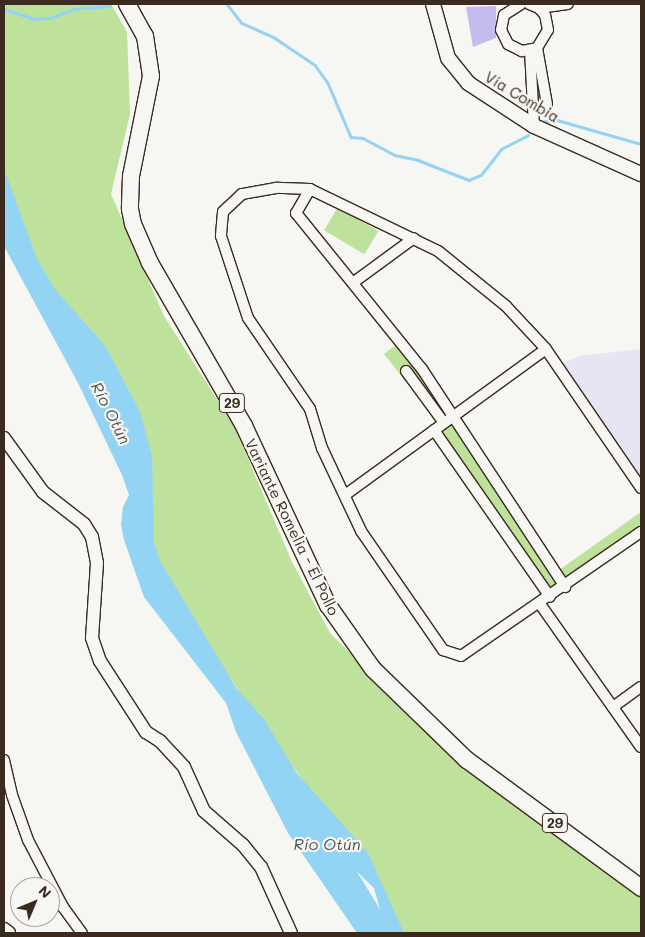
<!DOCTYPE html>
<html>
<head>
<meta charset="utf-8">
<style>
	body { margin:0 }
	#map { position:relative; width:645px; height:937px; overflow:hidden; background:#f6f6f2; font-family:Mali,sans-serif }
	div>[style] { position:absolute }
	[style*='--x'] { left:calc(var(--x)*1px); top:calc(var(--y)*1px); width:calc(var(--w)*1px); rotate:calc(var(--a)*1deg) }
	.built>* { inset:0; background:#e7e5f1 }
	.green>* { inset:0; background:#bee19b; transform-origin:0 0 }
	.water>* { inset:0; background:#93d4f5 }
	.stream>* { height:2.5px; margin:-1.25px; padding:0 1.25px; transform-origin:1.25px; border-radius:1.25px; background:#93d4f5 }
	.river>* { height:16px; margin:-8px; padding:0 8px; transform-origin:8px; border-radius:8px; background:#93d4f5 }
	.building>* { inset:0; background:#c5bcee }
	.roads { filter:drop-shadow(1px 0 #3b2a1e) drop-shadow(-1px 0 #3b2a1e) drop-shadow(0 1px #3b2a1e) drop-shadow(0 -1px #3b2a1e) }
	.minor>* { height:10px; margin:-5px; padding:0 5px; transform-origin:5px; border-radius:5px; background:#f6f6f2 }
	.tertiary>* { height:12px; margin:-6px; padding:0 6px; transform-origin:6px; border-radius:6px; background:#f6f6f2 }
	.secondary>* { height:14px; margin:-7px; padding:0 7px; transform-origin:7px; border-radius:7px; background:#f6f6f2 }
	.trunk>* { height:16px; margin:-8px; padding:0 8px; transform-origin:8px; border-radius:8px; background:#f6f6f2 }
	span { translate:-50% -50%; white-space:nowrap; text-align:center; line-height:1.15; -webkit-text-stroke:4.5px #f6f6f2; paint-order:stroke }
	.shield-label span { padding:1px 4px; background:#f6f6f2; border:1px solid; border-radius:4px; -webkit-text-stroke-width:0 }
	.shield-label { font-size:14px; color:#3b2a1e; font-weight:700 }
	.street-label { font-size:15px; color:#3b2a1e }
	.water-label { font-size:16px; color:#515454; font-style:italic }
	.frame { position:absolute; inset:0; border:5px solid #3b2a1e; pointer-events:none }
	.north { position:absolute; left:10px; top:877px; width:50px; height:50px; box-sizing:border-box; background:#f6f6f2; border:1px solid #aba49d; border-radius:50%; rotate:45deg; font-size:14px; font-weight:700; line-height:20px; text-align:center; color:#3b2a1e }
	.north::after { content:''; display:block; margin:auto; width:18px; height:22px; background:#3b2a1e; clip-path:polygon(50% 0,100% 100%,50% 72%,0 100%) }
</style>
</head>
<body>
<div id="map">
	<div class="built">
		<div style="clip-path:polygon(641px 349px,641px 488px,558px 365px,580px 356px)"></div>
	</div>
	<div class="green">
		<div style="clip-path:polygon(4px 4px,111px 4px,127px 32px,130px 114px,111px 194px,164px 316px,235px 428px,292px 562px,330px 633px,419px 722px,641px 895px,641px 933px,397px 933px,358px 853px,321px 808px,300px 776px,261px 726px,228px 674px,192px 630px,144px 536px,153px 490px,31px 268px,4px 185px)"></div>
		<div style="left:338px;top:207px;width:47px;height:27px;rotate:31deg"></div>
		<div style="clip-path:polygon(400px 342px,555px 573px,641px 512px,641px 532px,550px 597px,434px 430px,440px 425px,384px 354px)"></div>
	</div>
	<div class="water">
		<div style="clip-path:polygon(evenodd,4px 169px,37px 259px,54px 288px,106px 347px,140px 412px,152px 456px,154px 542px,160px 561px,237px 689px,264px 719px,296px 772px,368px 853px,404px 933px,357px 933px,288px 833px,236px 732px,226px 703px,144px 597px,124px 540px,121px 524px,123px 507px,129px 495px,122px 475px,78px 383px,5px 248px,4px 169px,349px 864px,374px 888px,381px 913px,378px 920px,343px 877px,341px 867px,349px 864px)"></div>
	</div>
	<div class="stream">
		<div style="--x:227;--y:4;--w:24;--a:52"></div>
		<div style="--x:242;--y:23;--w:36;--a:24"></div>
		<div style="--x:275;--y:38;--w:48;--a:34"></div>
		<div style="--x:315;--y:65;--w:22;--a:54"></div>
		<div style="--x:328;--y:83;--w:59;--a:66.9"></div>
		<div style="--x:351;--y:137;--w:12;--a:5"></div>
		<div style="--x:363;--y:138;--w:36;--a:28"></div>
		<div style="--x:395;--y:155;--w:24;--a:12"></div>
		<div style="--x:418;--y:160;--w:55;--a:21.4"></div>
		<div style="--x:469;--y:180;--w:13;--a:-23"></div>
		<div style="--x:481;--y:175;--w:33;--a:-52"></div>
		<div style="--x:501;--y:149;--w:30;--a:-27"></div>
		<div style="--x:4;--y:9;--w:32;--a:18"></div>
		<div style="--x:34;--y:19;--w:16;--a:-4"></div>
		<div style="--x:50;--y:18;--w:25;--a:-21"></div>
		<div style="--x:73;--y:9;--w:37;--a:-5"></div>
		<div style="--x:539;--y:122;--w:18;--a:-6"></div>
		<div style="--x:557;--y:120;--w:87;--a:15.9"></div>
	</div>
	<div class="river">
		<div style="--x:333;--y:848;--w:100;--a:58.5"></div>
	</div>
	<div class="building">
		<div style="clip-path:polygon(496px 6px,496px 38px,473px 47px,466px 7px)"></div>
	</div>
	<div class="roads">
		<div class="minor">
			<div style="--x:521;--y:4;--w:20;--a:147"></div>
			<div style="--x:504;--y:15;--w:15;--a:101"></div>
			<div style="--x:501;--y:30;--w:16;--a:63"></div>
			<div style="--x:508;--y:44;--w:16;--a:27"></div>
			<div style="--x:522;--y:51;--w:15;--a:-11"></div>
			<div style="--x:537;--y:48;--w:21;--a:-59"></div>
			<div style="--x:548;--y:30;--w:15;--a:-101"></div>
			<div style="--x:545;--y:15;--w:9;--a:-131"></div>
			<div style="--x:539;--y:8;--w:11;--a:-158"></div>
			<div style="--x:539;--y:8;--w:29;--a:-8"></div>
			<div style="--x:537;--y:48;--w:57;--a:79.9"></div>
			<div style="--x:530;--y:50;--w:76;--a:87"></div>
			<div style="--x:310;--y:189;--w:28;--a:120"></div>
			<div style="--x:296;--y:213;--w:201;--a:51.1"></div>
			<div style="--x:422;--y:369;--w:261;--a:56.7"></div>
			<div style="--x:354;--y:282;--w:74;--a:-36.3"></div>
			<div style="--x:406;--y:371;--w:64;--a:53.8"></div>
			<div style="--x:434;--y:430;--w:203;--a:55.2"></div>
			<div style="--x:641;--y:488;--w:168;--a:-124.4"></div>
			<div style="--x:546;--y:349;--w:59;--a:-132.9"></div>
			<div style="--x:506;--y:306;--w:87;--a:-141"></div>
			<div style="--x:438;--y:251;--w:142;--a:-154.2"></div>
			<div style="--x:310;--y:189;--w:34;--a:-178"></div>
			<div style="--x:276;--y:188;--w:35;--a:170"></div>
			<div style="--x:242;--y:194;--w:26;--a:137"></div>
			<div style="--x:223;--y:212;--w:24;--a:95"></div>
			<div style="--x:221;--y:236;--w:86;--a:71.8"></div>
			<div style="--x:248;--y:318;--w:110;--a:55.7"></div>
			<div style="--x:310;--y:409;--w:41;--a:72.9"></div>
			<div style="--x:322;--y:448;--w:92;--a:64.8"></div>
			<div style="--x:361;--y:531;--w:145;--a:55.4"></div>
			<div style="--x:443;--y:650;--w:19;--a:18"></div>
			<div style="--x:461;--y:656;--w:219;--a:-34.6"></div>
			<div style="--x:345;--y:495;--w:248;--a:-36"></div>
			<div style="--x:540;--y:604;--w:175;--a:54.8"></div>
			<div style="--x:613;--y:707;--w:34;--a:-36"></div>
			<div style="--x:4;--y:760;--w:36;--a:77"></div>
			<div style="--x:12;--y:795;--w:48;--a:70.4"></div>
			<div style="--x:28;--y:840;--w:76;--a:62.4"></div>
			<div style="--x:63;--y:907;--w:32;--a:54"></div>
		</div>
		<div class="tertiary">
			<div style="--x:4;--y:438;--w:67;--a:54.2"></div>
			<div style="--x:43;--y:492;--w:52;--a:38"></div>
			<div style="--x:84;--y:524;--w:15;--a:58"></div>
			<div style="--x:92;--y:537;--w:26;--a:79"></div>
			<div style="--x:97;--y:563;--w:75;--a:93.8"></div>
			<div style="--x:92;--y:638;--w:24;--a:71"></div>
			<div style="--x:100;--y:661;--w:85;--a:57.1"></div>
			<div style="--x:146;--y:732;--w:17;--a:33"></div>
			<div style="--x:160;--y:741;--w:35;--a:47"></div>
			<div style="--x:184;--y:767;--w:48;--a:65.6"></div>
			<div style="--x:204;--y:811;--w:52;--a:41.1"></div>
			<div style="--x:243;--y:845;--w:28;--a:51"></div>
			<div style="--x:261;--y:867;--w:72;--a:65.6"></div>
		</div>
		<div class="secondary">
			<div style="--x:433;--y:4;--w:56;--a:74.5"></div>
			<div style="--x:448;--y:58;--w:32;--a:51"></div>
			<div style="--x:468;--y:83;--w:79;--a:33.1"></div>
			<div style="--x:534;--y:126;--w:117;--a:24.2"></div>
			<div style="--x:4;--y:930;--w:5;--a:37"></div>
		</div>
		<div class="trunk">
			<div style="--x:127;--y:4;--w:37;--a:61"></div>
			<div style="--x:145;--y:36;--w:40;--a:81.5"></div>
			<div style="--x:151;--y:76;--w:102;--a:101.3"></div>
			<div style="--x:131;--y:176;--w:33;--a:92"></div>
			<div style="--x:130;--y:209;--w:15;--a:79"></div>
			<div style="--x:133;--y:224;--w:43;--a:66.4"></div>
			<div style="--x:150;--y:263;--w:188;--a:60"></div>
			<div style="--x:244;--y:426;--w:198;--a:64.9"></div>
			<div style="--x:328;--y:605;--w:78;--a:54.9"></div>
			<div style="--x:373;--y:669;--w:131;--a:44.1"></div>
			<div style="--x:467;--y:760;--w:216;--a:36.3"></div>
		</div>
	</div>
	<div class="shield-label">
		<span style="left:232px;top:403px">29</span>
		<span style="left:555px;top:823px">29</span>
	</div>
	<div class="street-label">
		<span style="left:522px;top:97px;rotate:31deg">Vía Combia</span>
		<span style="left:292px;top:527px;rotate:64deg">Variante Romelia - El Pollo</span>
	</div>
	<div class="water-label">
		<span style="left:111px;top:413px;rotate:63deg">Río Otún</span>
		<span style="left:327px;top:844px">Río Otún</span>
	</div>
	<div class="frame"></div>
	<div class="north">N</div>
</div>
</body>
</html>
